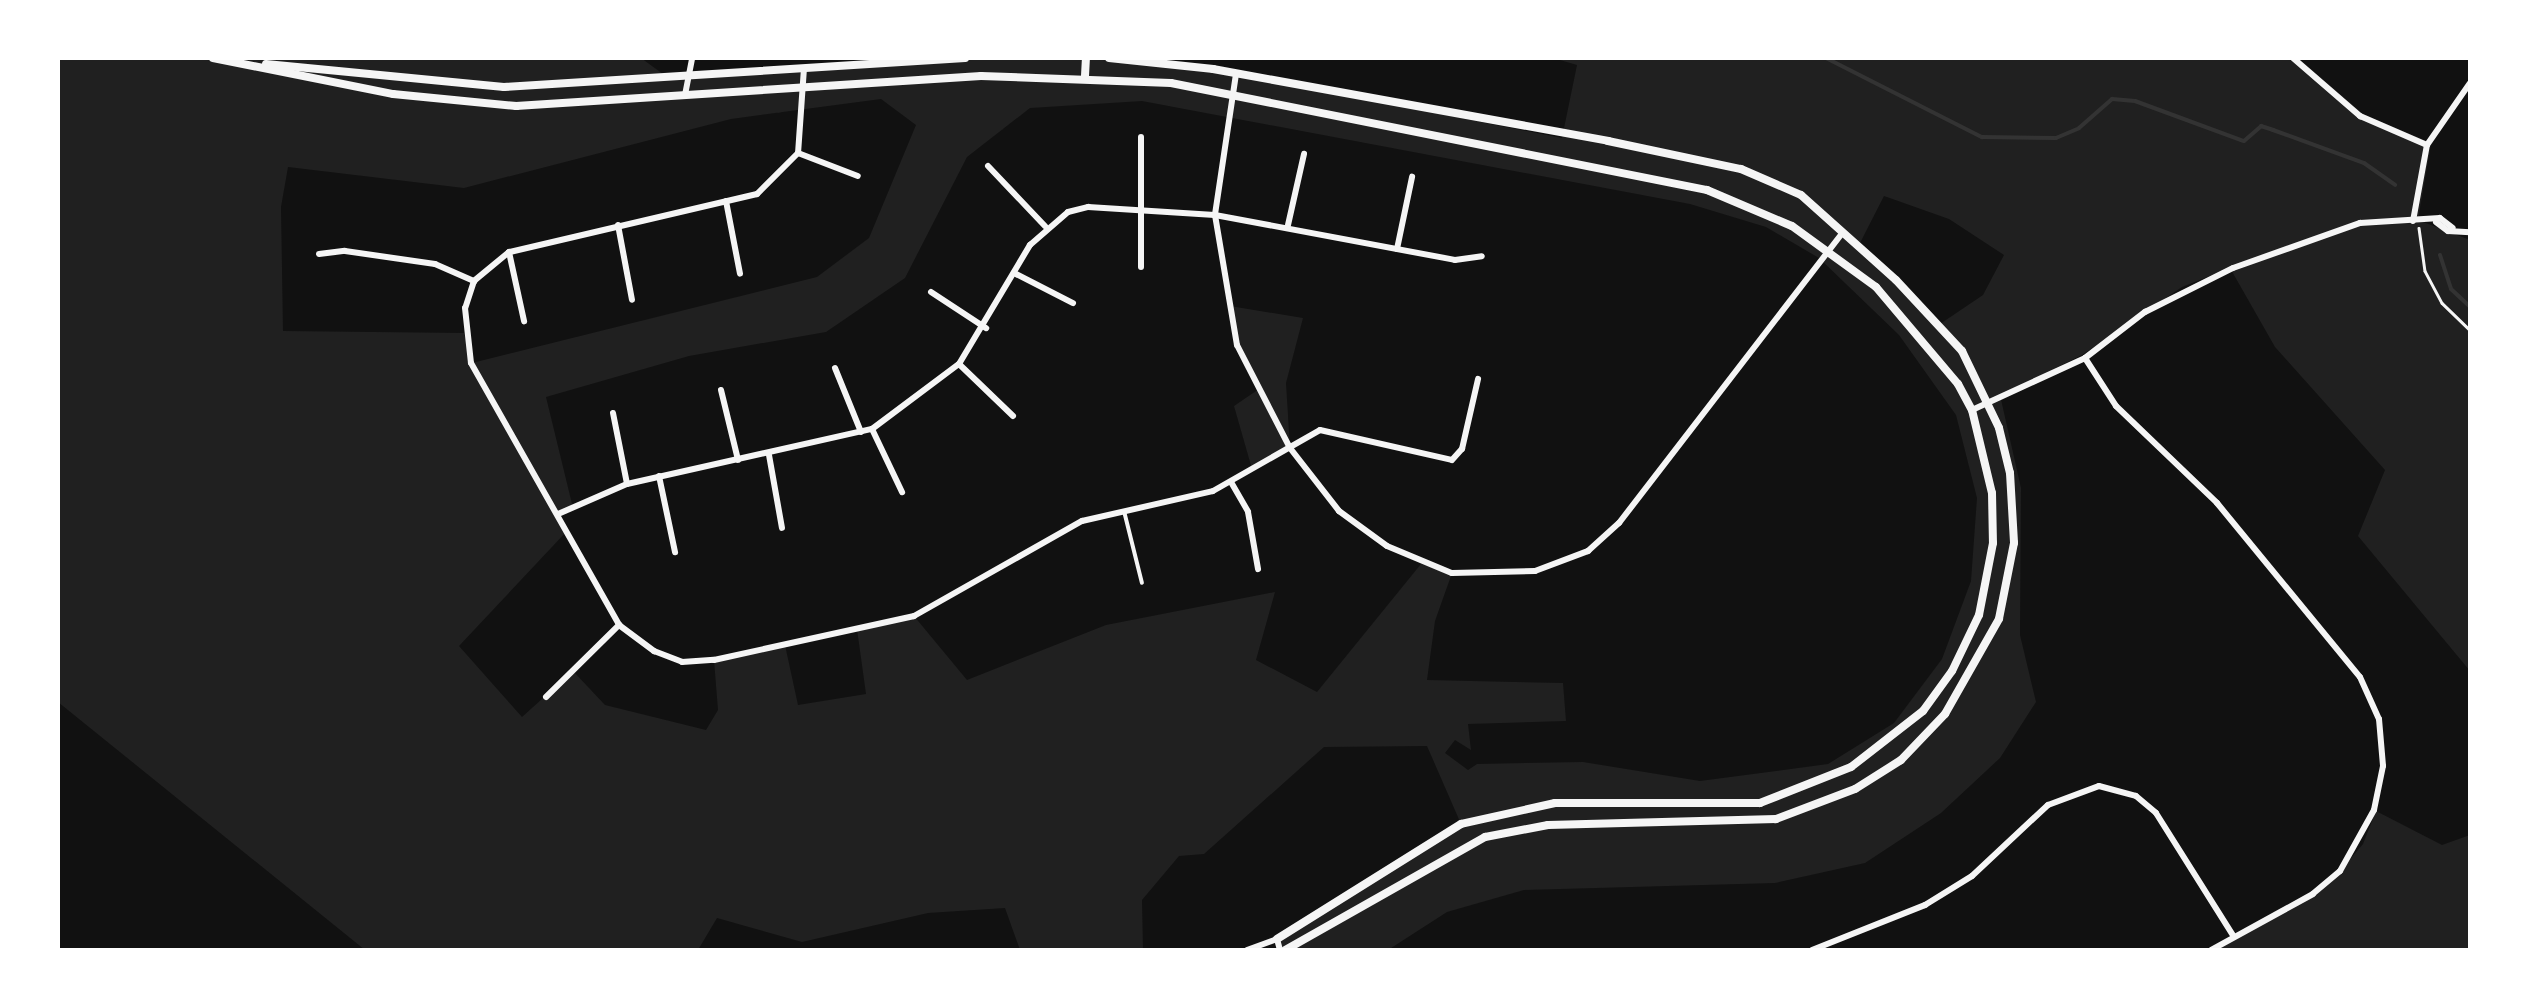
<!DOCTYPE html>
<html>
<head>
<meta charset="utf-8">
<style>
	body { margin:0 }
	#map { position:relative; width:2528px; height:1008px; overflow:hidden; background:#111; font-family:"Varela Round",sans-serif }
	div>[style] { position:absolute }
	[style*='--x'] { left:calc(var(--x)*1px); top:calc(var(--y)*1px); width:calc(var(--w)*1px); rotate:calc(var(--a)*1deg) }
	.green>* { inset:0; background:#202020 }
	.stream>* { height:4px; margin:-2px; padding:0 2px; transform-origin:2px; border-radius:2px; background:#333 }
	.path>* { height:2.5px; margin:-1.25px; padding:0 1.25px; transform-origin:1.25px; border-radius:1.25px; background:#f5f5f5 }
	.service>* { height:4px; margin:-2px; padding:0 2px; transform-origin:2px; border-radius:2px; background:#f5f5f5 }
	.minor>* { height:6px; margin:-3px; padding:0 3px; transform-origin:3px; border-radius:3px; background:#f5f5f5 }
	.tertiary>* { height:8px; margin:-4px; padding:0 4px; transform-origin:4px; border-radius:4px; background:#f5f5f5 }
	span { translate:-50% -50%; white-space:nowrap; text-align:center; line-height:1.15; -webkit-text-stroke:9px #fff; paint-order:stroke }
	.frame { position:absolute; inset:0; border:60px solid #fff; pointer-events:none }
</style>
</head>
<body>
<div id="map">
	<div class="green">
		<div style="clip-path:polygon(evenodd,58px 58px,641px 58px,667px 77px,882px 63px,884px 58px,1109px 58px,1213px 69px,1562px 138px,1577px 65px,1553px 58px,2298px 58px,2363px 114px,2431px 143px,2418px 220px,2470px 240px,2470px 671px,2358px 536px,2385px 470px,2275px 347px,2230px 268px,2182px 287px,2082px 355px,2000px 395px,2021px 488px,2020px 635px,2036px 702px,2000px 758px,1941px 813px,1865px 863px,1775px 883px,1524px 890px,1447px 912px,1388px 950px,1280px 950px,1277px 939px,1461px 824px,1427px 746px,1324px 747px,1204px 854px,1179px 856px,1142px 900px,1143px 950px,1020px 950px,1005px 908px,928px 913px,802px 942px,717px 918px,698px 950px,365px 950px,58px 702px,58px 58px,881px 99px,916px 125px,869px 238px,817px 277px,472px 363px,464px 333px,283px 331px,281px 207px,288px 167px,464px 188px,731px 119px,881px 99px,58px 58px,1142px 101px,1690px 204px,1766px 227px,1819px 258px,1899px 335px,1956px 415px,1977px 498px,1971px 581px,1942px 659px,1894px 723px,1828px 764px,1700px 781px,1583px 762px,1477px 764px,1468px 770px,1445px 753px,1455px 740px,1471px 750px,1468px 724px,1566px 721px,1563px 683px,1427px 680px,1435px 621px,1452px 573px,1421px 564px,1317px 692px,1256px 660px,1275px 592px,1106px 625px,967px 680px,914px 616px,857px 629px,866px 694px,798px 705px,785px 645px,714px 660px,718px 710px,706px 730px,605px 705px,573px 671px,522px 717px,459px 646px,567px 531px,559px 514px,573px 508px,546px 397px,689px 356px,826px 332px,905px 278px,967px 157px,1030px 108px,1142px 101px,58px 58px,1884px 196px,1949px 219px,2004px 255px,1983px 295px,1940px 324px,1860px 243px,1884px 196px)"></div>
		<div style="clip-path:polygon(1230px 306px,1303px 318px,1286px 383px,1290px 448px,1252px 469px,1234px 406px,1259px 389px,1237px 345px)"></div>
		<div style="clip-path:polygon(2376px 811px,2442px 845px,2470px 835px,2470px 950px,2211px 950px,2313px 894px,2340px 871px,2363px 844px)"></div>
	</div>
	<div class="stream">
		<div style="--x:1826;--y:58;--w:175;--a:26.9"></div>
		<div style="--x:1982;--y:137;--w:74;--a:0.8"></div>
		<div style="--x:2056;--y:138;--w:25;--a:-23"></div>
		<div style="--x:2079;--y:128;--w:44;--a:-41.3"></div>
		<div style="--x:2112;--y:99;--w:23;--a:5"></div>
		<div style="--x:2135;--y:101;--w:116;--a:20.2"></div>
		<div style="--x:2244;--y:141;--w:23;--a:-41"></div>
		<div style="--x:2261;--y:126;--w:13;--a:18"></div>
		<div style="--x:2273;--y:130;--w:97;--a:19.9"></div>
		<div style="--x:2364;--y:163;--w:38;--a:35"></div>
		<div style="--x:2440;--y:255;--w:36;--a:72"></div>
		<div style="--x:2451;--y:289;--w:26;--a:43"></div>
	</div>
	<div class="path">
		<div style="--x:2419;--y:228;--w:43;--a:82.1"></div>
		<div style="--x:2425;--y:271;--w:36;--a:62"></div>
		<div style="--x:2442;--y:303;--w:39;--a:44"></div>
	</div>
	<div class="service">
		<div style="--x:1124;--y:511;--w:74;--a:76"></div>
	</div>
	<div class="minor">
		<div style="--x:2293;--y:58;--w:89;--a:40.9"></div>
		<div style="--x:2360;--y:116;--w:73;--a:23.4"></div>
		<div style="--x:804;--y:68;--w:85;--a:94"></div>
		<div style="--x:798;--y:153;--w:58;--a:135"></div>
		<div style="--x:757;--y:194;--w:255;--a:166.8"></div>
		<div style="--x:509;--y:252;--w:45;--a:140.4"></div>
		<div style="--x:474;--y:281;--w:28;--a:108"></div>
		<div style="--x:465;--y:308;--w:55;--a:83.8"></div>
		<div style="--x:471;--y:363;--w:301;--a:60.5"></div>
		<div style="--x:619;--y:625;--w:44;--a:36.6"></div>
		<div style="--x:654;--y:651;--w:30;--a:21"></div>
		<div style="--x:682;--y:662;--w:32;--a:-4"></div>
		<div style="--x:714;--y:660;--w:205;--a:-12.4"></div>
		<div style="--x:914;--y:616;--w:193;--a:-29.5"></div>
		<div style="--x:1082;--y:521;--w:134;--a:-12.9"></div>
		<div style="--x:1213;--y:491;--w:123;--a:-29.7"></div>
		<div style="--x:1320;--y:430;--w:135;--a:12.8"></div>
		<div style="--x:1452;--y:460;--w:15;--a:-48"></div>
		<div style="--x:1462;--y:449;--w:72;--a:-77.1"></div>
		<div style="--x:1236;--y:74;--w:143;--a:98.5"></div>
		<div style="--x:1215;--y:215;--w:132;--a:80.4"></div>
		<div style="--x:1237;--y:345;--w:116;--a:62.8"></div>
		<div style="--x:1290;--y:448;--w:80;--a:52.1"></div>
		<div style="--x:1339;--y:511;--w:59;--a:36.1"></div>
		<div style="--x:1387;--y:546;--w:70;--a:22.6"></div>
		<div style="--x:1452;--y:573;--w:83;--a:-1.4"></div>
		<div style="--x:1535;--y:571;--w:57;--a:-20.7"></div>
		<div style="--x:1588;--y:551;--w:42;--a:-42.1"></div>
		<div style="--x:1619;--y:523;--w:367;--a:-52.4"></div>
		<div style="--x:685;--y:95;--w:38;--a:-79"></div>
		<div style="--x:1141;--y:137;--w:130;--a:90"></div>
		<div style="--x:798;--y:153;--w:64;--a:21"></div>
		<div style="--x:988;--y:166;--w:83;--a:46.5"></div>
		<div style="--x:726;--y:201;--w:74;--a:79.1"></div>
		<div style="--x:2413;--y:221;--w:77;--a:-79.6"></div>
		<div style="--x:2427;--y:145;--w:75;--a:-55.3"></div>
		<div style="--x:2436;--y:222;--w:15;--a:37"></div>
		<div style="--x:2448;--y:231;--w:22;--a:3"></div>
		<div style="--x:618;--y:225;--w:76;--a:79.4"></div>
		<div style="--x:1288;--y:225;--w:73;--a:-77.3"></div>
		<div style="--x:1397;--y:249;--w:74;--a:-78.2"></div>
		<div style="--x:509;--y:252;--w:71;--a:77.7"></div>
		<div style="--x:319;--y:254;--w:26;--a:-7"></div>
		<div style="--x:345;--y:251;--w:91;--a:8.2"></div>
		<div style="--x:435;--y:264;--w:43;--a:23.6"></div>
		<div style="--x:1016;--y:274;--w:64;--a:27"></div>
		<div style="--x:931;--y:292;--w:66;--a:33.2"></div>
		<div style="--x:2085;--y:358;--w:57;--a:57.1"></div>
		<div style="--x:2116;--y:406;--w:140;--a:43.8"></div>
		<div style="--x:2217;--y:503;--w:225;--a:50.6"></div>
		<div style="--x:2360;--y:677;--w:46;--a:65.7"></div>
		<div style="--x:2379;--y:719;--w:47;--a:85.1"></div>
		<div style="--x:2383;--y:766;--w:45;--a:101.6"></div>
		<div style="--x:2374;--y:810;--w:70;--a:119.1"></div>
		<div style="--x:2340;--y:871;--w:35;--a:140"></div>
		<div style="--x:2313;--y:894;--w:116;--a:151.2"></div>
		<div style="--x:959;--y:364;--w:75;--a:43.9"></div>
		<div style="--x:835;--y:368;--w:69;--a:67.9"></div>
		<div style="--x:721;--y:390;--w:72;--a:76.3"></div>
		<div style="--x:1972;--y:410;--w:124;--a:-24.7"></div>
		<div style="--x:2085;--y:358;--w:76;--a:-37.5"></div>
		<div style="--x:2145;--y:312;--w:98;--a:-26.6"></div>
		<div style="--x:2233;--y:268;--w:135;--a:-19.5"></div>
		<div style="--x:2360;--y:223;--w:80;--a:-3.6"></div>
		<div style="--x:2440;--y:218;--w:16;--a:38"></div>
		<div style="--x:613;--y:413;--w:72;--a:78.8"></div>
		<div style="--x:872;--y:429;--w:70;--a:64.5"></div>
		<div style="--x:769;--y:455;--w:74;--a:79.9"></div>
		<div style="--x:659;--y:476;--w:78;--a:78.1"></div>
		<div style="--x:1231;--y:482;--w:34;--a:60"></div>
		<div style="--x:1248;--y:512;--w:58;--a:80"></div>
		<div style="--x:558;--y:514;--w:75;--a:-23.5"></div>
		<div style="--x:627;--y:484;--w:251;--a:-12.7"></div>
		<div style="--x:872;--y:429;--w:109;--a:-36.8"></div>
		<div style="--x:959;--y:364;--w:139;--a:-59.2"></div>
		<div style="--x:1030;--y:245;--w:50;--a:-41"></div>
		<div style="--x:1068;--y:212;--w:21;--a:-14"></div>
		<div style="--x:1088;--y:207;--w:127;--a:3.6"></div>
		<div style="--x:1215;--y:215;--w:244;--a:10.6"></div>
		<div style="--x:1455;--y:260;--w:27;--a:-8"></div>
		<div style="--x:546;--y:697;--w:103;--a:-44.6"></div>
		<div style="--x:1247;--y:950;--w:32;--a:-20"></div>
		<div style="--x:1277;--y:939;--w:11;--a:75"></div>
		<div style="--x:1812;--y:950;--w:122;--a:-21.7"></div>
		<div style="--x:1925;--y:905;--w:55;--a:-31.7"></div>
		<div style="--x:1972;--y:876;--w:104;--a:-43.1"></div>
		<div style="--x:2048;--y:805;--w:54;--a:-20.4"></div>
		<div style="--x:2099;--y:786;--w:38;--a:15"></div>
		<div style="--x:2136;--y:796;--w:26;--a:40"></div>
		<div style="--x:2156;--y:813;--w:146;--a:57.8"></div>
	</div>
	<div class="tertiary">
		<div style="--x:213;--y:58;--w:184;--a:11.3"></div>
		<div style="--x:393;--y:94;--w:124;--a:5.6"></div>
		<div style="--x:516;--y:106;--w:466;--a:-3.7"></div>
		<div style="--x:981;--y:76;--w:190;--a:2.1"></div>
		<div style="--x:1171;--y:83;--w:547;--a:11.29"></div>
		<div style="--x:1707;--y:190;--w:92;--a:23"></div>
		<div style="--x:1792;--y:226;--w:104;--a:36"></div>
		<div style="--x:1876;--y:287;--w:127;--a:49.8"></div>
		<div style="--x:1958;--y:384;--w:30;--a:62"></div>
		<div style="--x:1972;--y:410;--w:85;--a:76.5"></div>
		<div style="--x:1992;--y:493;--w:50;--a:88.9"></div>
		<div style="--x:1993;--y:543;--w:73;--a:101"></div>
		<div style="--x:1979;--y:615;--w:62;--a:115.7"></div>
		<div style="--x:1952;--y:671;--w:49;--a:125.9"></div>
		<div style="--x:1923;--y:711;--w:91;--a:142.1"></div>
		<div style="--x:1851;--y:767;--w:98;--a:158.4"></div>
		<div style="--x:1760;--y:803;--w:205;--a:180"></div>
		<div style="--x:1555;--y:803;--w:96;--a:167.4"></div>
		<div style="--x:1461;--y:824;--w:217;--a:148"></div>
		<div style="--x:1109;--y:58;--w:105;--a:6"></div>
		<div style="--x:1213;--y:69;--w:402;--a:10.3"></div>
		<div style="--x:1608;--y:141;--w:136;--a:11.9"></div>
		<div style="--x:1741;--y:169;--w:65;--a:23.4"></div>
		<div style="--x:1801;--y:195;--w:127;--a:41.8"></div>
		<div style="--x:1896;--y:280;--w:97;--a:47.1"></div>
		<div style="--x:1962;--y:351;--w:85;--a:64.3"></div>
		<div style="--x:1999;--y:428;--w:46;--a:76.3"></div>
		<div style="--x:2010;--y:473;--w:70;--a:86.7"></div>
		<div style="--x:2014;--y:543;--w:77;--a:101.2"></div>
		<div style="--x:1999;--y:619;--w:109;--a:119.6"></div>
		<div style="--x:1945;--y:714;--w:64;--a:133.7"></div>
		<div style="--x:1901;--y:760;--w:54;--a:147.8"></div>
		<div style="--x:1855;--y:789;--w:85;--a:159.2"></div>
		<div style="--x:1776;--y:819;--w:228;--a:178.5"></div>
		<div style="--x:1548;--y:825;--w:64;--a:169.2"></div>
		<div style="--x:1485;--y:837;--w:230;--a:150.5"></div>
		<div style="--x:266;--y:64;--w:239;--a:5.5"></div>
		<div style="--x:504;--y:87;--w:462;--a:-3.6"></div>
		<div style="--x:1085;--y:76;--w:18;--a:-87"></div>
	</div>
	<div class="frame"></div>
</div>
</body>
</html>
